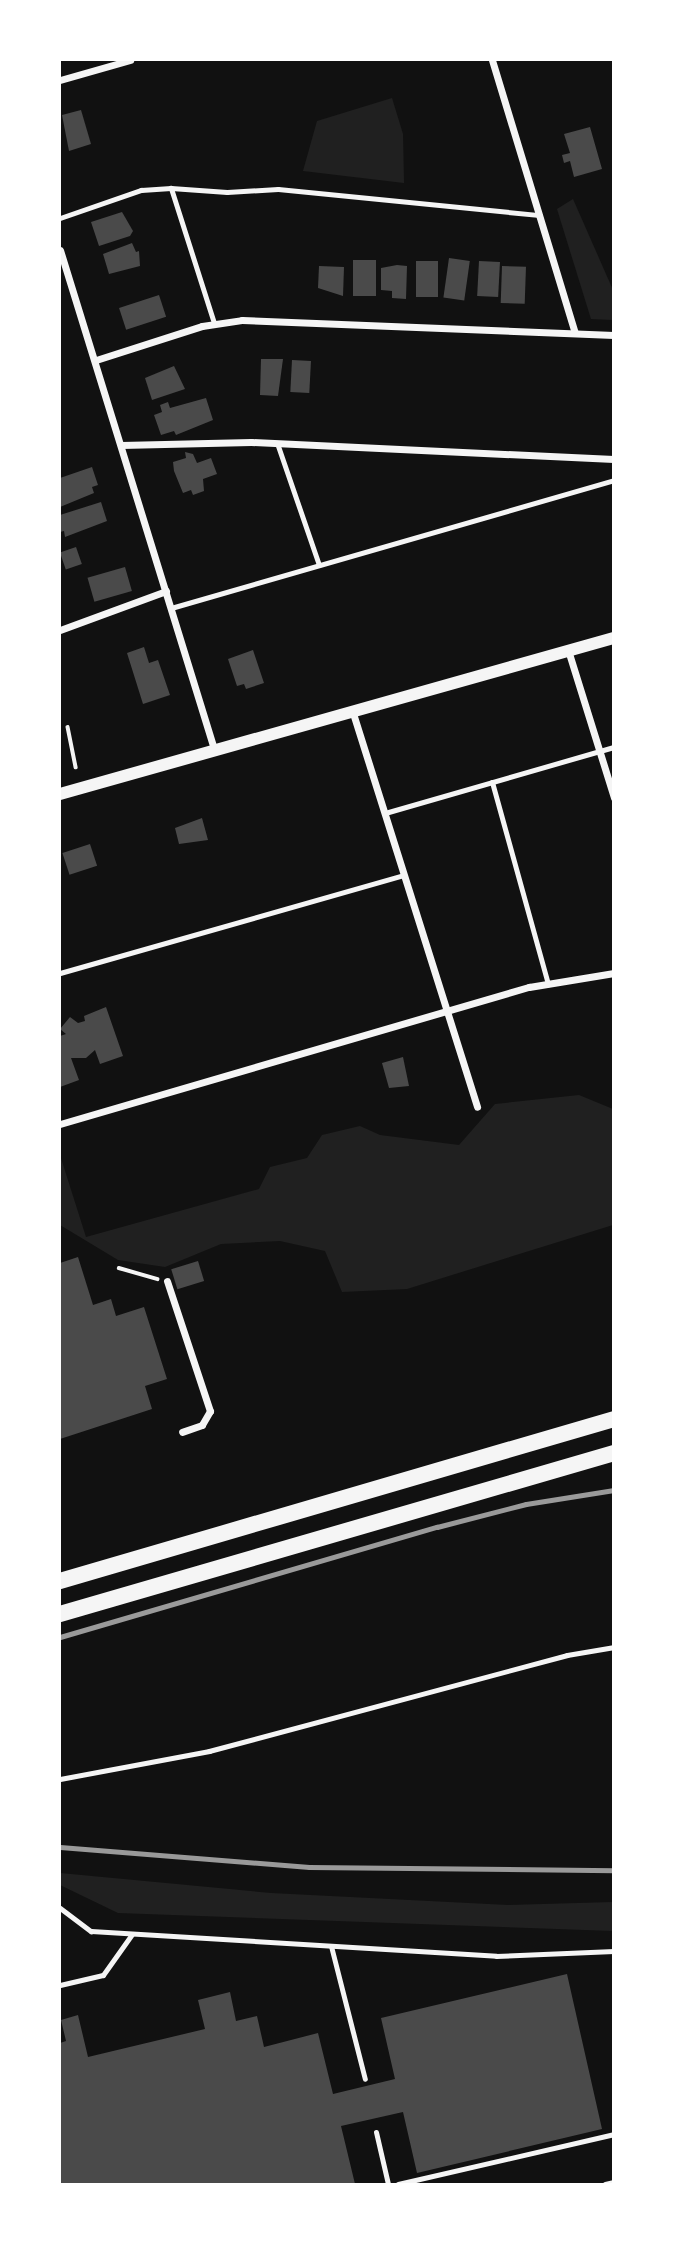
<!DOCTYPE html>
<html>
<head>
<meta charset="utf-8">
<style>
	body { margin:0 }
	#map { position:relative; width:673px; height:2244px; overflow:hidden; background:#111; font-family:Literata,serif }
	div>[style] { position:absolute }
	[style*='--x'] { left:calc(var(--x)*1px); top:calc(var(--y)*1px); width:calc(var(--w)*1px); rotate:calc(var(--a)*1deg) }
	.green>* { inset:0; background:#202020 }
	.building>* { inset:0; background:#4a4a4a; transform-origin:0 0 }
	.path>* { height:3.5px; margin:-1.75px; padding:0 1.75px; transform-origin:1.75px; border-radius:1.75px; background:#f5f5f5 }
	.service>* { height:5px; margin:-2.5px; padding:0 2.5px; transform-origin:2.5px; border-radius:2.5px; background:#f5f5f5 }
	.minor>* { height:7px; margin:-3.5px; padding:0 3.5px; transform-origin:3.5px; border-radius:3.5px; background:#f5f5f5 }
	.tertiary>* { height:12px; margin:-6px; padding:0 6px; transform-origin:6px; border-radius:6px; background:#f5f5f5 }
	.primary>* { height:16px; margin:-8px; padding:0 8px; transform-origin:8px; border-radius:8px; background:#f5f5f5 }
	.rail>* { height:5px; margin:-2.5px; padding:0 2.5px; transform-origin:2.5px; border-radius:2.5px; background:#9a9a9a }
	span { translate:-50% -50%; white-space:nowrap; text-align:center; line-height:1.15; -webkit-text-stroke:5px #fff; paint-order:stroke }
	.frame { position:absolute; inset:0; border:61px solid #fff; pointer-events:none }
</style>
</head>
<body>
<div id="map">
	<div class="green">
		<div style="clip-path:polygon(392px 98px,403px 134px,404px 183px,303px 171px,317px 121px)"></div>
		<div style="clip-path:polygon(573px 199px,613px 290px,613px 320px,591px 319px,557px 209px)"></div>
		<div style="clip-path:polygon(579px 1095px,613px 1109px,613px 1225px,407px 1289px,342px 1292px,325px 1251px,280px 1241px,221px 1244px,165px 1267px,118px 1260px,60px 1225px,60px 1155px,86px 1237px,259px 1189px,270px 1167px,307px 1158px,322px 1135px,360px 1126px,380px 1135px,459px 1145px,495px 1104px)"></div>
		<div style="clip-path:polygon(60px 1873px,271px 1893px,508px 1905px,613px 1902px,613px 1931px,118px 1913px,60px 1885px)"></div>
	</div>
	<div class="building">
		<div style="clip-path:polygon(81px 110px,91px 144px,69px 151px,62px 115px)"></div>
		<div style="clip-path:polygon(590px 127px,602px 169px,574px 177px,570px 161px,564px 163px,562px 155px,570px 153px,564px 134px)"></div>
		<div style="clip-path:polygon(122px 212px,133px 231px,130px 236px,99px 246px,91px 222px)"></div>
		<div style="clip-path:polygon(132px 243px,136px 252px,139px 251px,140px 266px,109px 274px,103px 254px)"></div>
		<div style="left:449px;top:258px;width:21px;height:40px;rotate:8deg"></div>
		<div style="left:353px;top:260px;width:23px;height:36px"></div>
		<div style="left:416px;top:261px;width:22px;height:36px"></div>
		<div style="left:479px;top:261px;width:21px;height:35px;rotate:3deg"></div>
		<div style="clip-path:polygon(397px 265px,407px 266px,406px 299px,392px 298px,392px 291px,381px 290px,381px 268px)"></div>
		<div style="clip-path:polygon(319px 266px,344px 267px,343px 296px,318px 288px)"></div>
		<div style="left:502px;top:266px;width:24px;height:37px;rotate:2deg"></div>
		<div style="left:159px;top:295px;width:23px;height:42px;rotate:72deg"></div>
		<div style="clip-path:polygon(261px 359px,283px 359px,278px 396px,260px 395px)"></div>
		<div style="left:292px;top:360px;width:19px;height:32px;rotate:3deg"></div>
		<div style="clip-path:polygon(174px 366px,185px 389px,152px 400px,145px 378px)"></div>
		<div style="clip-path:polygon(206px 398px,213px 420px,176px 435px,174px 431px,161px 435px,154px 415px,162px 412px,160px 405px,168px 402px,170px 408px)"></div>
		<div style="clip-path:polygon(185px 452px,193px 454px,197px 463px,211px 458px,217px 474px,203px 479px,204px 491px,193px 495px,191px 490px,183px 493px,174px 471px,173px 462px,186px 458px)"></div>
		<div style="clip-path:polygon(92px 467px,98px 485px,92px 487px,94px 493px,60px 507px,60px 478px)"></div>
		<div style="clip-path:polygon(101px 502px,107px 521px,65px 537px,64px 531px,60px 532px,60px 515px)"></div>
		<div style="left:76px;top:547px;width:18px;height:17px;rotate:71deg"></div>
		<div style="left:125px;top:567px;width:25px;height:39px;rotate:74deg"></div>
		<div style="clip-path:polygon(144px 647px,149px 663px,158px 660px,170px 695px,143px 704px,127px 653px)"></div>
		<div style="clip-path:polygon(253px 650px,264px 683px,246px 689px,244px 684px,237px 686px,228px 659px)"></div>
		<div style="clip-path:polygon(202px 818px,208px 840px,179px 844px,175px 828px)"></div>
		<div style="left:90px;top:844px;width:23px;height:29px;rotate:72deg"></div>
		<div style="clip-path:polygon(106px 1007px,123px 1056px,100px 1064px,95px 1050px,86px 1058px,71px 1058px,79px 1080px,60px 1087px,60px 1036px,66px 1034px,60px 1029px,70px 1017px,78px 1023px,85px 1021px,84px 1016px)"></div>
		<div style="clip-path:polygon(403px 1057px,409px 1086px,389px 1088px,382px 1063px)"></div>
		<div style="clip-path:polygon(78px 1257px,93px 1305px,111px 1299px,116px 1316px,144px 1307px,167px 1379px,145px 1386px,152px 1409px,60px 1439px,60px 1263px)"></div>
		<div style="left:198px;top:1261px;width:21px;height:28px;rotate:73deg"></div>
		<div style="clip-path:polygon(567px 1974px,602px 2129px,417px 2173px,403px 2112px,341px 2126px,355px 2184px,60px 2184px,60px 2043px,66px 2041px,61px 2020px,78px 2015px,88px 2057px,205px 2029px,198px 2000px,230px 1992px,236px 2021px,257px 2016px,264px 2047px,318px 2033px,333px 2094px,395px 2079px,381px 2018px)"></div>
	</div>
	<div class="path">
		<div style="--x:68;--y:727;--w:41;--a:78.7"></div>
		<div style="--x:119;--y:1268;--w:40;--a:16"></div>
	</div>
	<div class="service">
		<div style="--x:60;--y:218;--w:86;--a:-19.1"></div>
		<div style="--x:141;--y:190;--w:30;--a:-4"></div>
		<div style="--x:214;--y:323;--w:142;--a:-107.7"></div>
		<div style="--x:171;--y:188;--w:56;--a:4.1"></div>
		<div style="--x:227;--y:192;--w:51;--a:-3.4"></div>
		<div style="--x:278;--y:189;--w:263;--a:5.7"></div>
		<div style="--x:277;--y:443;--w:129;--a:71"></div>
		<div style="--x:171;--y:608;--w:461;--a:-16.1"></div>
		<div style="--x:492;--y:782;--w:210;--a:74.5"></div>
		<div style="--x:385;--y:813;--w:238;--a:-16.1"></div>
		<div style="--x:60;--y:973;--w:357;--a:-15.9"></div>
		<div style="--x:60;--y:1779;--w:152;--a:-10.6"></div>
		<div style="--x:209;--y:1751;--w:371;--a:-15"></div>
		<div style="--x:567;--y:1655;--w:48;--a:-9.7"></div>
		<div style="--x:60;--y:1908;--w:39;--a:37"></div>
		<div style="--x:91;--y:1931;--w:406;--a:3.5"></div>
		<div style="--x:496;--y:1956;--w:118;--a:-2.4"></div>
		<div style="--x:331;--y:1946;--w:137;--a:75.7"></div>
		<div style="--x:60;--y:1985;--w:44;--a:-13.1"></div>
		<div style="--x:103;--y:1975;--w:50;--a:-54.7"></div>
		<div style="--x:376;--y:2132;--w:53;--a:77"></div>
		<div style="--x:398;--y:2184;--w:222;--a:-13"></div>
		<div style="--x:605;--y:2184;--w:9;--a:-13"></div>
	</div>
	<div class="minor">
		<div style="--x:492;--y:60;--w:285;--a:73.1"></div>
		<div style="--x:60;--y:80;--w:73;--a:-15.9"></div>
		<div style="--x:60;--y:250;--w:522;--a:72.85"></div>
		<div style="--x:96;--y:360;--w:111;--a:-17.8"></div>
		<div style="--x:202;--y:326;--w:40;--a:-8.5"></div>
		<div style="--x:242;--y:320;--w:372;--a:2.3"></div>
		<div style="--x:121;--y:445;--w:130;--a:-1.3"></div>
		<div style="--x:251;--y:442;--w:363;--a:2.7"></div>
		<div style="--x:60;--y:630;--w:113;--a:-20.2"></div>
		<div style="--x:568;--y:650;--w:155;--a:72.7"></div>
		<div style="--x:352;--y:710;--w:416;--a:72.5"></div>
		<div style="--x:60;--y:1124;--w:489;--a:-16.3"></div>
		<div style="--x:529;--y:987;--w:86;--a:-9.4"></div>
		<div style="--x:167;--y:1281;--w:137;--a:71.7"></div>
		<div style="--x:210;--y:1411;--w:16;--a:120"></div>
		<div style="--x:202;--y:1425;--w:21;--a:161"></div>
	</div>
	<div class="tertiary">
		<div style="--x:60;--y:794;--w:576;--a:-15.73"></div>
	</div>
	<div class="primary">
		<div style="--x:60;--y:1581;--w:577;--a:-16.3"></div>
		<div style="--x:60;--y:1614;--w:577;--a:-16.2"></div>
	</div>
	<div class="rail">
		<div style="--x:60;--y:1637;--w:393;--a:-16.3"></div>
		<div style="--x:437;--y:1527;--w:92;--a:-14.5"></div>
		<div style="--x:526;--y:1504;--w:89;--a:-9"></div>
		<div style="--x:60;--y:1847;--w:250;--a:4.6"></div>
		<div style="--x:309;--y:1867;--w:305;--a:0.6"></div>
	</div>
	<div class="frame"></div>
</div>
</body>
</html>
